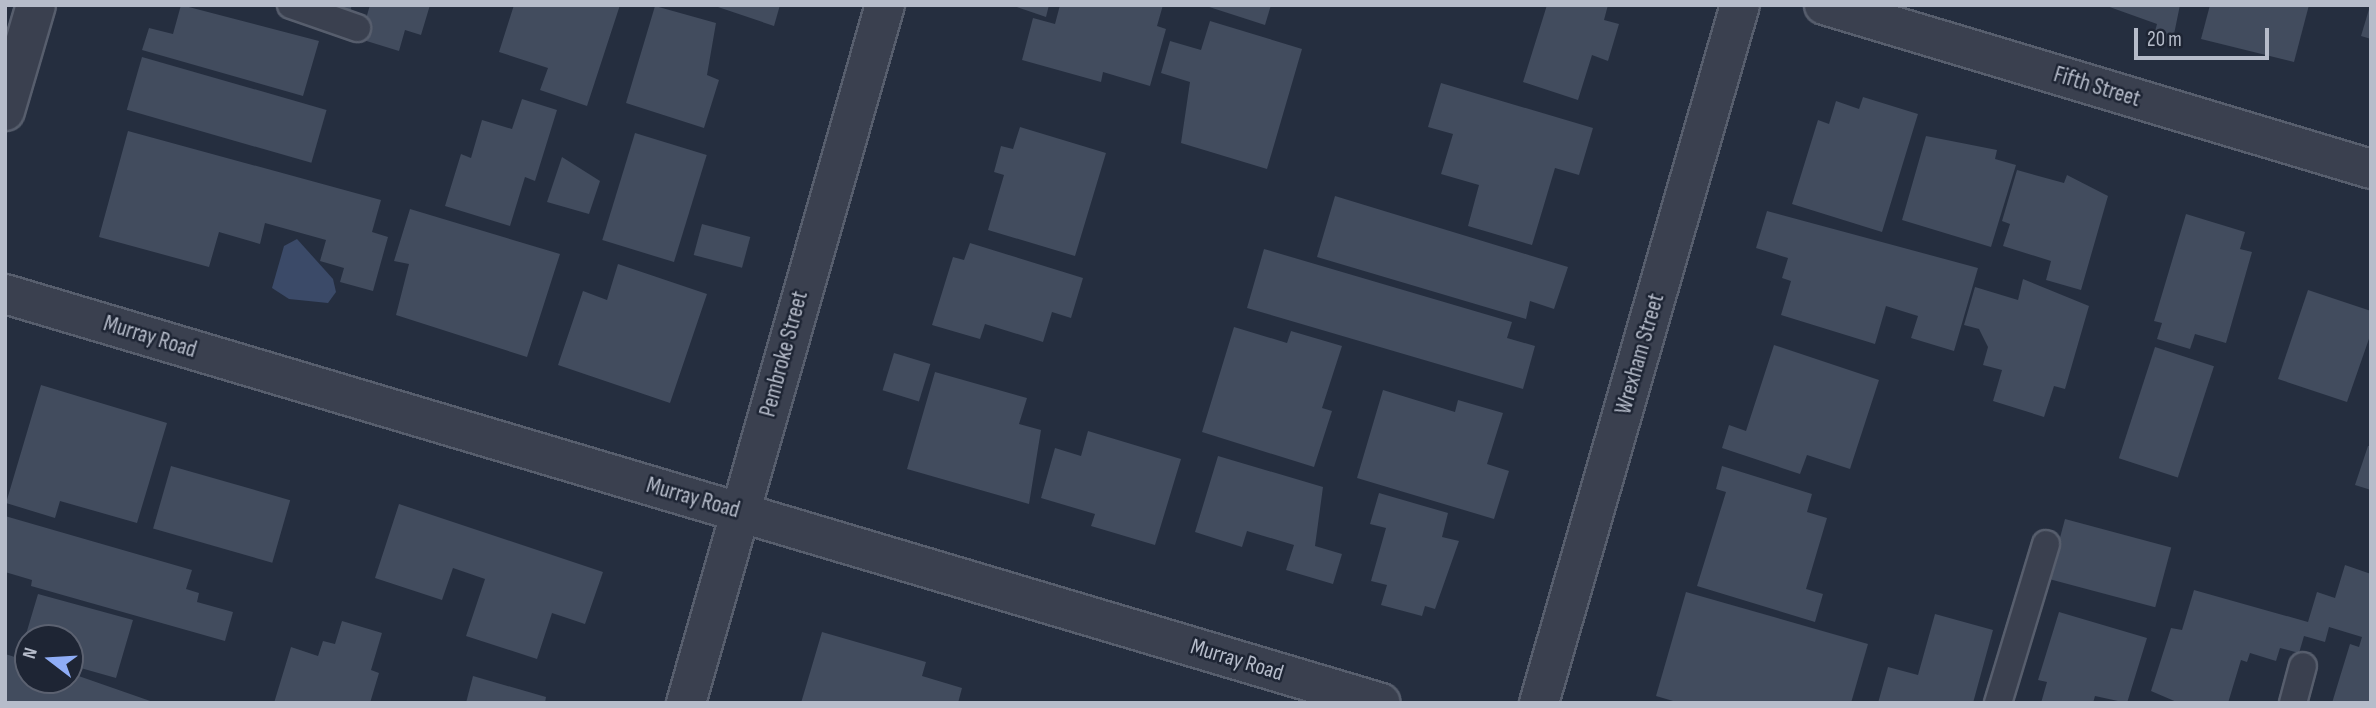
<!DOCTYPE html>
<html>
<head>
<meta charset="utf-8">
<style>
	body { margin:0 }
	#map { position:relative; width:2376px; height:708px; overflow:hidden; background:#252e3f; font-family:"Sofia Sans Condensed",sans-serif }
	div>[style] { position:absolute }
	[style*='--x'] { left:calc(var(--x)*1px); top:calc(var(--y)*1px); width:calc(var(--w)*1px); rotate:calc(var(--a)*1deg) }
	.water>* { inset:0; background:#3b4a68 }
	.building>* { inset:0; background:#424c5e; transform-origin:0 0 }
	.roads { filter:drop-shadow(2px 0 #575e6d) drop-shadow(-2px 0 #575e6d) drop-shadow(0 2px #575e6d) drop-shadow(0 -2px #575e6d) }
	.service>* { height:26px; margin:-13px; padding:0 13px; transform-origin:13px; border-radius:13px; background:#3a404f }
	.minor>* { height:38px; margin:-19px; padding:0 19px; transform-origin:19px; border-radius:19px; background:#3a404f }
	span { translate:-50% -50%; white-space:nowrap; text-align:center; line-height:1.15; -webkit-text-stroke:5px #1e2534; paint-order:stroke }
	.street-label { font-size:23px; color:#b6bcca }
	.frame { position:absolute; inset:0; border:7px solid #b6bcca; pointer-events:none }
	.north { position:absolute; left:14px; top:624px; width:70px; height:70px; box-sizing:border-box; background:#1e2534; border:2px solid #5b6170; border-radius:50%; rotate:287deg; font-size:19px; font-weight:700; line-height:28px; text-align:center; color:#b6bcca }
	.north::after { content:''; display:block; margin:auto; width:24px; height:32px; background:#8fadf6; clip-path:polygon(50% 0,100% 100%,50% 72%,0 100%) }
	.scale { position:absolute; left:2134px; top:28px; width:135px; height:32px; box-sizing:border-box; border:4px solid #b6bcca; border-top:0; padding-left:9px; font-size:21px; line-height:24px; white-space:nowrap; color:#b6bcca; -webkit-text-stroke:5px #1e2534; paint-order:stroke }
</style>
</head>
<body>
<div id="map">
	<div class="water">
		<div style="clip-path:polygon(297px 239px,333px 279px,336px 292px,328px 303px,289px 299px,272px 288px,284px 246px)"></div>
	</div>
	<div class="building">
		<div style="clip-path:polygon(181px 5px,319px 41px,303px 96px,142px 50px,149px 28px,173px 34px)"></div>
		<div style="clip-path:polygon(334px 5px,352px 5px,350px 11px)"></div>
		<div style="clip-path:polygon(370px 5px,430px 5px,421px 35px,405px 30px,399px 51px,360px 39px)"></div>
		<div style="clip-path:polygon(514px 5px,620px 5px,587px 106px,540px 90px,548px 68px,499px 52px)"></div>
		<div style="clip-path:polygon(712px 5px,780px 5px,774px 26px)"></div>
		<div style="clip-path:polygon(1011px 5px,1049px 5px,1046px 17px)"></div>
		<div style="clip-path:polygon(1060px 5px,1163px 5px,1157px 26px,1166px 29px,1150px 86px,1103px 72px,1101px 82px,1022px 60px,1033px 18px,1055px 24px)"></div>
		<div style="clip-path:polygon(1203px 5px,1271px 5px,1265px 25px)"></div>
		<div style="clip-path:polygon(1547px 5px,1608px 5px,1604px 20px,1619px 24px,1608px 61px,1592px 55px,1578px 100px,1523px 82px)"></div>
		<div style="clip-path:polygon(2104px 5px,2180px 5px,2172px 44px,2153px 39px,2157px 24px)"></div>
		<div style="clip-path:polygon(2210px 5px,2309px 5px,2294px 62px,2201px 39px)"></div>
		<div style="clip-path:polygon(655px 6px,716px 23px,707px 75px,719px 80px,704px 128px,626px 103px)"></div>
		<div style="clip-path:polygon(2370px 6px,2371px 6px,2371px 39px,2361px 36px)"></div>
		<div style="clip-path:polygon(1210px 21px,1302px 49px,1267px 169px,1181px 143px,1190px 82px,1161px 73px,1170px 41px,1201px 50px)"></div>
		<div style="left:142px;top:57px;width:192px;height:55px;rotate:16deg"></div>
		<div style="clip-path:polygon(1441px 83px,1593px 128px,1579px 175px,1555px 168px,1532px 245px,1468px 226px,1479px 185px,1441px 174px,1453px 134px,1428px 127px)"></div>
		<div style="clip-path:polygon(1863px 97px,1918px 114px,1882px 232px,1792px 204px,1818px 120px,1829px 124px,1836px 101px,1859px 109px)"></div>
		<div style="clip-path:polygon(522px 99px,557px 110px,535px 181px,525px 177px,510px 226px,445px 206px,461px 154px,471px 158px,482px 120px,512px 129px)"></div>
		<div style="clip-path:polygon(1020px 127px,1106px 153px,1075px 256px,988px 230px,1004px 175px,994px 172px,1001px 146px,1013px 149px)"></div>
		<div style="clip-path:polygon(128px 131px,381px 200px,372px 232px,388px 237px,373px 291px,340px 282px,344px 268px,320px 261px,326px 240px,265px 223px,260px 244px,219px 232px,209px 267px,99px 237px)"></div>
		<div style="left:635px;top:133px;width:75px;height:112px;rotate:17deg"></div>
		<div style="clip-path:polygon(1926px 136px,1997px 150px,1995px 159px,2016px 165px,1991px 247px,1902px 220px)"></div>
		<div style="clip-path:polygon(562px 157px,600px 181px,589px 214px,547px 202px)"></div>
		<div style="clip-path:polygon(2017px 170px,2064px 183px,2067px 175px,2108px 196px,2081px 290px,2046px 280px,2051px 261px,2003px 246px,2010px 224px,2002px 221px)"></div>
		<div style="clip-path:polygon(1335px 196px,1568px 267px,1554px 309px,1530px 301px,1526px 319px,1317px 257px)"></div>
		<div style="clip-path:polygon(410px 209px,560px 254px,527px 357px,396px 315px,409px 264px,394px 261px)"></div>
		<div style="clip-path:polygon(1767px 211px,1978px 268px,1954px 351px,1911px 338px,1918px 316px,1886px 306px,1875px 344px,1781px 315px,1791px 281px,1782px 278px,1788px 258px,1756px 248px)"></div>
		<div style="clip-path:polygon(2186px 214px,2245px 232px,2240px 249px,2252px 252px,2226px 343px,2195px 334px,2190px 349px,2157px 339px,2162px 323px,2154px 321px)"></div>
		<div style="left:702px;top:224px;width:50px;height:32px;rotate:15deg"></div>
		<div style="clip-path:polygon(970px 243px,1083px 278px,1071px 318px,1052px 312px,1043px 342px,985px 324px,980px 339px,932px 325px,953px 257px,964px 260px)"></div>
		<div style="clip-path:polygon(1264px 249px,1512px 322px,1507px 338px,1535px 346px,1523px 389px,1247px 308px)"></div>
		<div style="clip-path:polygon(618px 264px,707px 294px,670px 403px,558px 365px,583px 291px,607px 300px)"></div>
		<div style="clip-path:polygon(2023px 279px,2089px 306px,2065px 389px,2054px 386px,2044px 417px,1993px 401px,2002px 370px,1983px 365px,1988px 347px,1979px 329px,1964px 325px,1975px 287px,2018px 300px)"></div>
		<div style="clip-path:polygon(2308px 290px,2371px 311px,2371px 333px,2347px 402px,2278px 379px)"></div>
		<div style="clip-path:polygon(1234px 327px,1287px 343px,1291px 331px,1342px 346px,1322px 408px,1332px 411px,1314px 467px,1202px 432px)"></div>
		<div style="clip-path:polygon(1774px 345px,1879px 380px,1850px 469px,1807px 455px,1800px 474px,1722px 448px,1729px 425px,1746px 431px)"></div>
		<div style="left:2155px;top:347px;width:62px;height:117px;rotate:18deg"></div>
		<div style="left:894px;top:353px;width:38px;height:39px;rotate:17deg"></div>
		<div style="clip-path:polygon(935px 372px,1027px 398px,1019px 424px,1041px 430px,1029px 504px,907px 469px)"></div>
		<div style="clip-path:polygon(41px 385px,167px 423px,137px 523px,60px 501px,55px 518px,6px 503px)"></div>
		<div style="clip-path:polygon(1383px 390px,1455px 412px,1458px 400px,1503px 413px,1487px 464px,1509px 471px,1494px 519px,1357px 478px)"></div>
		<div style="clip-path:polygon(1088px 431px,1181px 459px,1155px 545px,1091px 526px,1095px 514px,1041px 498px,1055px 448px,1081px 456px)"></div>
		<div style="clip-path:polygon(2368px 446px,2371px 446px,2371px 490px,2355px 485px)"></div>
		<div style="clip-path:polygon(1218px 456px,1323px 487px,1315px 546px,1342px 554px,1333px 584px,1286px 570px,1294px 545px,1247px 531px,1242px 547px,1195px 532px)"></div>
		<div style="left:171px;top:466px;width:124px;height:65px;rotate:16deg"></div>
		<div style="clip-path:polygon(1722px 466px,1812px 494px,1807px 512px,1827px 518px,1806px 589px,1823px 594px,1815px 622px,1697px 586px,1726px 492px,1716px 489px)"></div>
		<div style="clip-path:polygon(1379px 493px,1448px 513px,1442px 537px,1459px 541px,1435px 609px,1425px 606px,1422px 616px,1381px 605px,1387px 585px,1371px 581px,1386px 528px,1370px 524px)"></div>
		<div style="clip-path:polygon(399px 504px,603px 572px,585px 624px,552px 613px,537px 659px,466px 636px,485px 579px,453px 568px,442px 600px,375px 578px)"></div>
		<div style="clip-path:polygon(5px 516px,192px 570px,186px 589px,199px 593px,197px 602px,233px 612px,225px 641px,31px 586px,32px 580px,5px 572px)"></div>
		<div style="left:2065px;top:519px;width:110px;height:62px;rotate:15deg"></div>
		<div style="clip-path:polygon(2345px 565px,2371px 574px,2371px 703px,2332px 703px,2350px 644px,2359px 647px,2362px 637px,2329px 627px,2325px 642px,2304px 636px,2299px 653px,2280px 648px,2276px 661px,2250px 653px,2247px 662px,2241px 660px,2228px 703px,2179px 703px,2151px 691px,2171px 628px,2182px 630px,2194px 590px,2308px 622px,2317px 592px,2335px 598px)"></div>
		<div style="clip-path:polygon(1686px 592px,1868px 644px,1851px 703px,1680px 703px,1656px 696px)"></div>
		<div style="clip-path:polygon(38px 594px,133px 620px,116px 678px,70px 665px,70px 638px,28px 638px,28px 653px,21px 651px)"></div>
		<div style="clip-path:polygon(2059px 612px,2147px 638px,2127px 703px,2095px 696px,2093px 703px,2041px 703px,2047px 682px,2038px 680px)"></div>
		<div style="clip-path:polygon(1935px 614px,1993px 630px,1973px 703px,1878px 703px,1888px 667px,1918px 675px)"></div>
		<div style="clip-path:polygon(342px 621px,382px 633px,371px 670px,379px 673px,370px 703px,274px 703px,291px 647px,318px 656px,323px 641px,335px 644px)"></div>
		<div style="clip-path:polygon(822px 632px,926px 662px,922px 676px,962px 688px,958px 703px,801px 703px)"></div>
		<div style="clip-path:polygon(5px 654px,28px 661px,28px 680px,70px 680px,70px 673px,156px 703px,5px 703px)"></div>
		<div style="clip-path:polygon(473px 676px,546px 697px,545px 703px,466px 703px)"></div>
	</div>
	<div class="roads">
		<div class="service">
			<div style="--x:291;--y:5;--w:70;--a:19.2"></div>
			<div style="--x:1998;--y:703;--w:166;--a:-73.2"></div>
			<div style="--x:2293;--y:703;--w:38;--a:-75"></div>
		</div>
		<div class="minor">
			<div style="--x:1824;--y:5;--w:571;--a:16.69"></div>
			<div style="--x:5;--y:111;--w:110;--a:-73.7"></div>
			<div style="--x:5;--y:294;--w:1435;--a:16.55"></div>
			<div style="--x:686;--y:703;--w:726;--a:-74.09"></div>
			<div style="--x:1539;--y:703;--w:726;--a:-73.94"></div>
		</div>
	</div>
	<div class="street-label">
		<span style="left:2097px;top:87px;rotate:17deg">Fifth Street</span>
		<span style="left:150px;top:337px;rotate:17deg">Murray Road</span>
		<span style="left:784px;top:354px;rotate:-75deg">Pembroke Street</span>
		<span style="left:1640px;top:354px;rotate:-74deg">Wrexham Street</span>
		<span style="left:693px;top:498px;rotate:16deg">Murray Road</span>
		<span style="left:1237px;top:660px;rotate:17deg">Murray Road</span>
	</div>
	<div class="frame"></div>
	<div class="north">N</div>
	<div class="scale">20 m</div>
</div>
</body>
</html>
